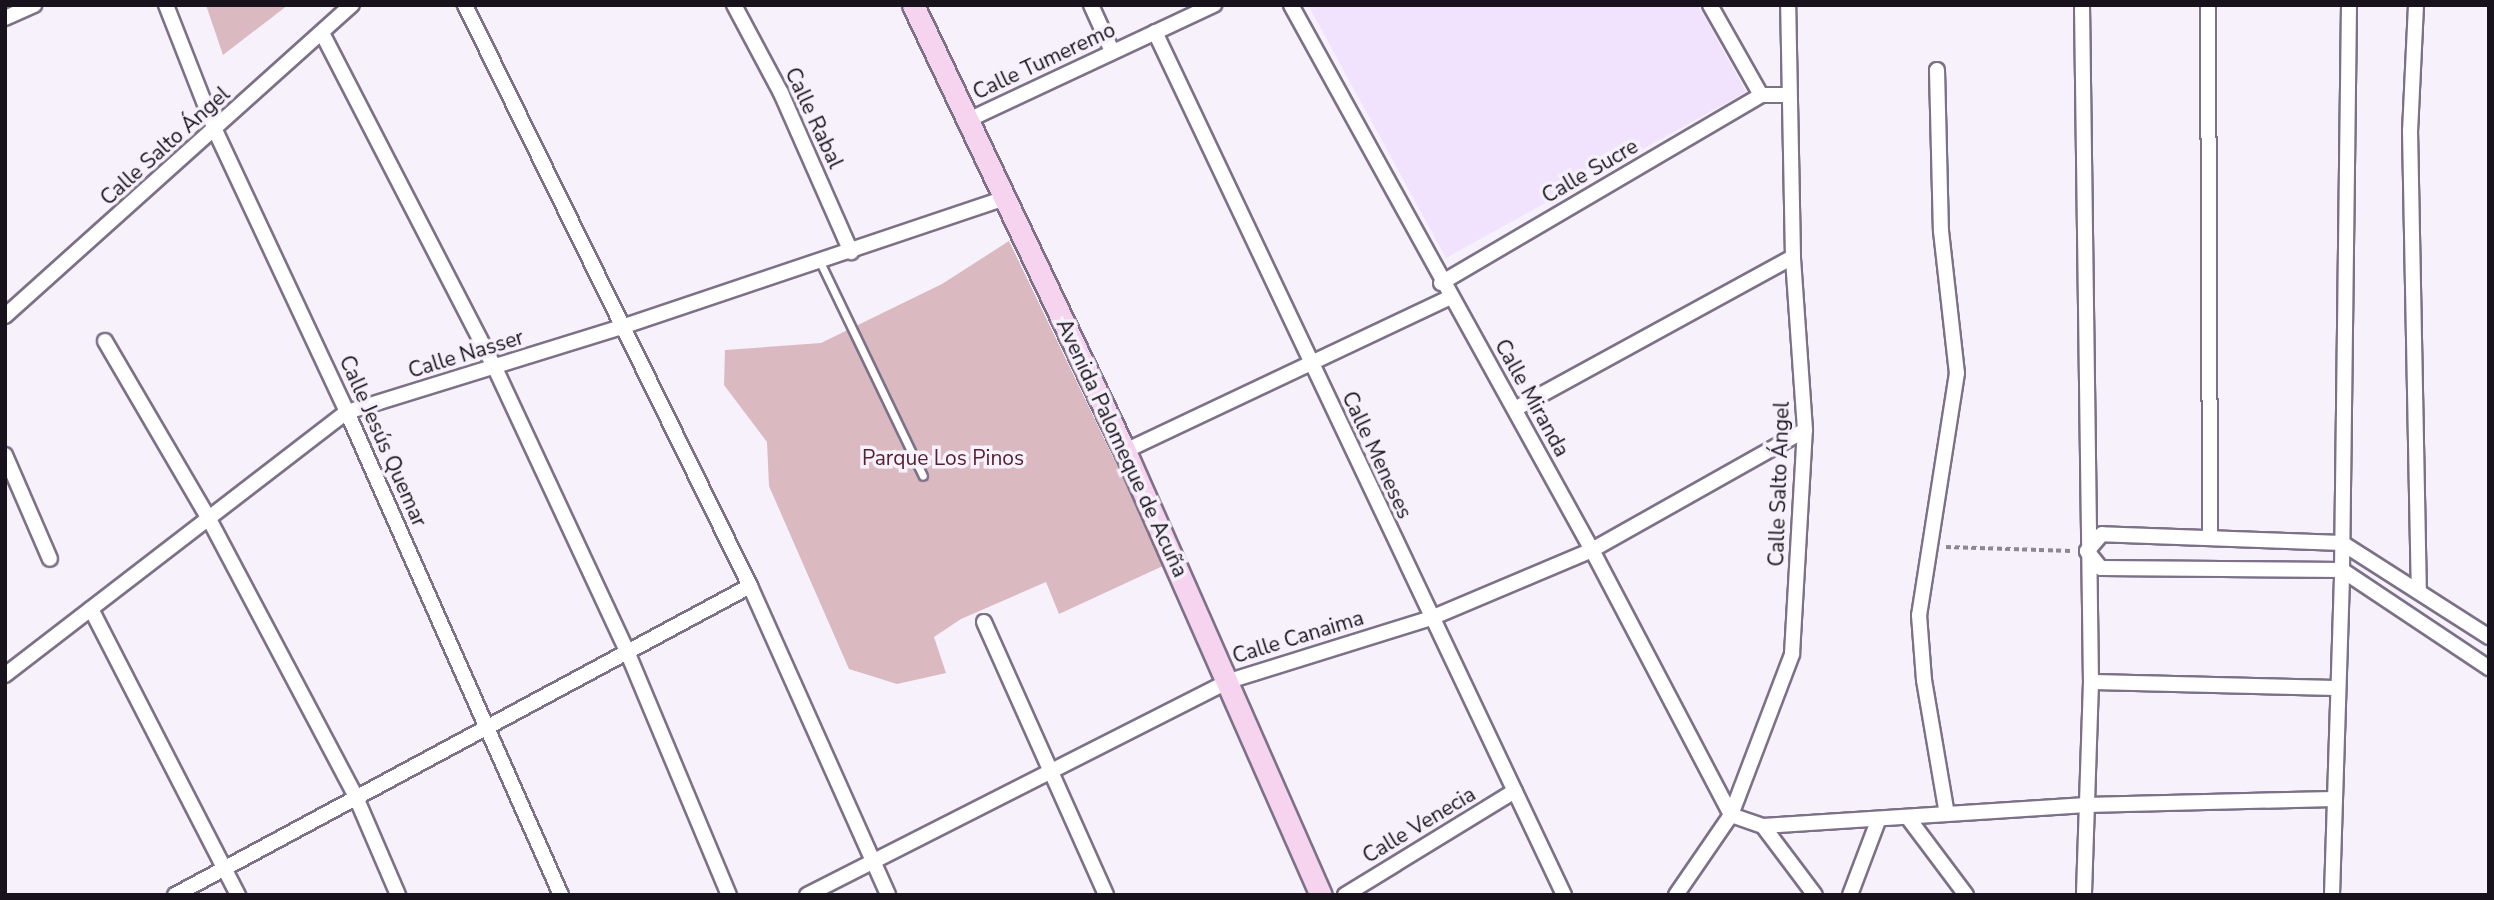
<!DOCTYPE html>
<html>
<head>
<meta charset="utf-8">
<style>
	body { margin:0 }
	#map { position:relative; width:2494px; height:900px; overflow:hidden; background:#f7f1fc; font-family:"Nunito Sans",sans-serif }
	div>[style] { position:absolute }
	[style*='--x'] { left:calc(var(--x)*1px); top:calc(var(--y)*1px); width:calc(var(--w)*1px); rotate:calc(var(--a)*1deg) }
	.built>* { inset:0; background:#f1e3fe }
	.green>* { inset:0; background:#dab9c0 }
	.path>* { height:3.5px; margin-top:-1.75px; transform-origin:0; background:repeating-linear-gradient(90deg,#8d8791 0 5px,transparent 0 8.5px) }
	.roads { filter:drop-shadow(2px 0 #7d7188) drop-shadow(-2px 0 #7d7188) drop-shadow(0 2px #7d7188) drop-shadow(0 -2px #7d7188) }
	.lane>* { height:7px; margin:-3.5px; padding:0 3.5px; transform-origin:3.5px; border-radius:3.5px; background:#fff }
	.street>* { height:14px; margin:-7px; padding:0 7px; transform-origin:7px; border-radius:7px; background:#fff }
	.secondary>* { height:21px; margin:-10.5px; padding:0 10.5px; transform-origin:10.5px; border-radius:10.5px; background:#f6d3ef }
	span { translate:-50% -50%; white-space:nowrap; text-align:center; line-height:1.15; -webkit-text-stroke:7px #f7f1fc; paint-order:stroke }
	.street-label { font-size:21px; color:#17121b }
	.park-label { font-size:21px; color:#571e30 }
	.frame { position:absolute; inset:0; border:7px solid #17121b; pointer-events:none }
</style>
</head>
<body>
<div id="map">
	<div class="built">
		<div style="clip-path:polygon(1308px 5px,1698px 5px,1746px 92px,1446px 258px)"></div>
	</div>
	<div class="green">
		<div style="clip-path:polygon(206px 5px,288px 5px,223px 55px)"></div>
		<div style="clip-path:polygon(1009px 241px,1165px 565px,1059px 614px,1046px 582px,961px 619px,934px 637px,946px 673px,897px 684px,849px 669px,769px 486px,767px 442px,724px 385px,725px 350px,821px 343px,942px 284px)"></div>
	</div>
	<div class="path">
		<div style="--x:1946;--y:547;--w:125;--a:1.8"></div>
	</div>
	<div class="roads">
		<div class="lane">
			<div style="--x:820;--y:262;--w:237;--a:64.3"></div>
		</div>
		<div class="street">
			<div style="--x:166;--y:5;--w:134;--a:68.6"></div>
			<div style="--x:215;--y:130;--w:311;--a:64.9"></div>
			<div style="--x:347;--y:412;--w:528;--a:66.1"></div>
			<div style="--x:465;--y:5;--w:647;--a:63.87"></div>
			<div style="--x:750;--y:586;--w:338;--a:65.9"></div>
			<div style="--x:734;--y:5;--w:100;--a:61.9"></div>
			<div style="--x:781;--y:93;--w:174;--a:66.2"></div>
			<div style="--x:1091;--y:5;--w:51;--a:65.5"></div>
			<div style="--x:1291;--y:5;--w:623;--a:61.09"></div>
			<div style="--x:1592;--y:550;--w:299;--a:62.3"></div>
			<div style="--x:1731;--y:815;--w:34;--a:19"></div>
			<div style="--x:1763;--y:826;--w:324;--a:-3.7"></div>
			<div style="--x:2086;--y:805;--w:248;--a:-1.4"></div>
			<div style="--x:1710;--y:5;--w:103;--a:60.5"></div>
			<div style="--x:1761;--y:95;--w:28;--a:0"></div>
			<div style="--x:2082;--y:5;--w:677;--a:89.24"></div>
			<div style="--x:2091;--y:682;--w:213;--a:91.9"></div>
			<div style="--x:2208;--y:5;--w:529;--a:89.78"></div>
			<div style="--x:2416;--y:5;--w:125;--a:92.7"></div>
			<div style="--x:2410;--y:130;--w:460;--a:88.9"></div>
			<div style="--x:5;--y:18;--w:32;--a:-24"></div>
			<div style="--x:1155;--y:32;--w:955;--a:64.64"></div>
			<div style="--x:322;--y:33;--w:377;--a:62.7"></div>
			<div style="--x:495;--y:368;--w:310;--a:65"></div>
			<div style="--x:626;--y:649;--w:267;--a:67.3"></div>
			<div style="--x:1937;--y:70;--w:161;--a:88.6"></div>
			<div style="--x:1941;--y:231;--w:143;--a:83.6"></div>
			<div style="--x:1957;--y:373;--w:245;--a:98.9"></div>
			<div style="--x:1919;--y:615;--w:65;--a:85.6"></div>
			<div style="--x:1924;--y:680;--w:136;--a:80.3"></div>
			<div style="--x:968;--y:120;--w:272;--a:-25.1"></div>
			<div style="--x:1441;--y:283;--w:371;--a:-30.4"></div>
			<div style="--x:5;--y:316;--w:466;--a:-41.9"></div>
			<div style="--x:105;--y:341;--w:208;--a:59.7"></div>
			<div style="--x:210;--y:521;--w:310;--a:62.1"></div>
			<div style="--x:355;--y:795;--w:109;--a:66.7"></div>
			<div style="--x:1515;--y:409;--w:317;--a:-28.7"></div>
			<div style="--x:1125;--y:451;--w:361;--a:-25.3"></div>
			<div style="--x:5;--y:455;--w:113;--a:66.6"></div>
			<div style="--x:91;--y:609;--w:322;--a:62.8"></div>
			<div style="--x:984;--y:622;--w:299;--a:65.9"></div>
			<div style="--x:2489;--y:637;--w:174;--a:-147.4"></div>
			<div style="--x:2342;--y:543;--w:240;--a:-177.9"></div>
			<div style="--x:2102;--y:534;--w:23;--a:131"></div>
			<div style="--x:2087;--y:551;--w:22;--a:51"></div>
			<div style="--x:2101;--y:568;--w:241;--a:0.5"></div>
			<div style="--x:2342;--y:570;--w:177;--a:33.7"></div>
			<div style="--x:5;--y:675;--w:431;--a:-37.6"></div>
			<div style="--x:347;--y:412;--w:288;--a:-17.2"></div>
			<div style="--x:622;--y:327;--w:404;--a:-18.6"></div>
			<div style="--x:2091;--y:682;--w:247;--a:1.4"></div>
			<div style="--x:1909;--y:819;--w:95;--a:53.1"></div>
			<div style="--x:1763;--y:826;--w:86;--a:53"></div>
			<div style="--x:175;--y:895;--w:653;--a:-28.25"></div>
			<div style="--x:807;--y:895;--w:473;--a:-26.9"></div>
			<div style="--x:1229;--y:681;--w:212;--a:-17.3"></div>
			<div style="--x:1431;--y:618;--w:175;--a:-22.9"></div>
			<div style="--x:1592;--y:550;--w:244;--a:-29.4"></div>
			<div style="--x:1345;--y:895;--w:199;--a:-31.5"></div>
			<div style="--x:1676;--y:895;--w:97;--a:-55.5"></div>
			<div style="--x:1731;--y:815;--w:172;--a:-69.2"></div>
			<div style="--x:1792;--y:654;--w:224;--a:-86.7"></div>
			<div style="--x:1805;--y:430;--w:173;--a:-94"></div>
			<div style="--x:1793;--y:257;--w:252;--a:-91.1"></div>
			<div style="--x:1850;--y:895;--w:79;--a:-69.3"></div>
			<div style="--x:2332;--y:895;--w:325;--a:-88.2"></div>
			<div style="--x:2342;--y:570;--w:565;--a:-89.29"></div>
		</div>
		<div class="secondary">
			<div style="--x:913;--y:5;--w:494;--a:64.6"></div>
			<div style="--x:1125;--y:451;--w:485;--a:66.2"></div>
		</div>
	</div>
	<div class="street-label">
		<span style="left:1044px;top:61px;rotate:-25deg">Calle Tumeremo</span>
		<span style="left:814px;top:118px;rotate:65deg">Calle Rabal</span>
		<span style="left:165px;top:146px;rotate:-42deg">Calle Salto Ángel</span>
		<span style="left:1590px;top:171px;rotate:-30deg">Calle Sucre</span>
		<span style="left:466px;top:354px;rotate:-17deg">Calle Nasser</span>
		<span style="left:1532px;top:398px;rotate:61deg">Calle Miranda</span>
		<span style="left:383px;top:441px;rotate:66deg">Calle Jesús Quemar</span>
		<span style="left:1122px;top:448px;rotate:65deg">Avenida Palomeque de Acuña</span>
		<span style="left:1377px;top:455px;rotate:65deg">Calle Meneses</span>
		<span style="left:1779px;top:484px;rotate:-88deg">Calle Salto Ángel</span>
		<span style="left:1298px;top:637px;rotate:-17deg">Calle Canaima</span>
		<span style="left:1419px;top:825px;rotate:-31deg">Calle Venecia</span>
	</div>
	<div class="park-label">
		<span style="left:943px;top:458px">Parque Los Pinos</span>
	</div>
	<div class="frame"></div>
</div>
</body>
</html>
